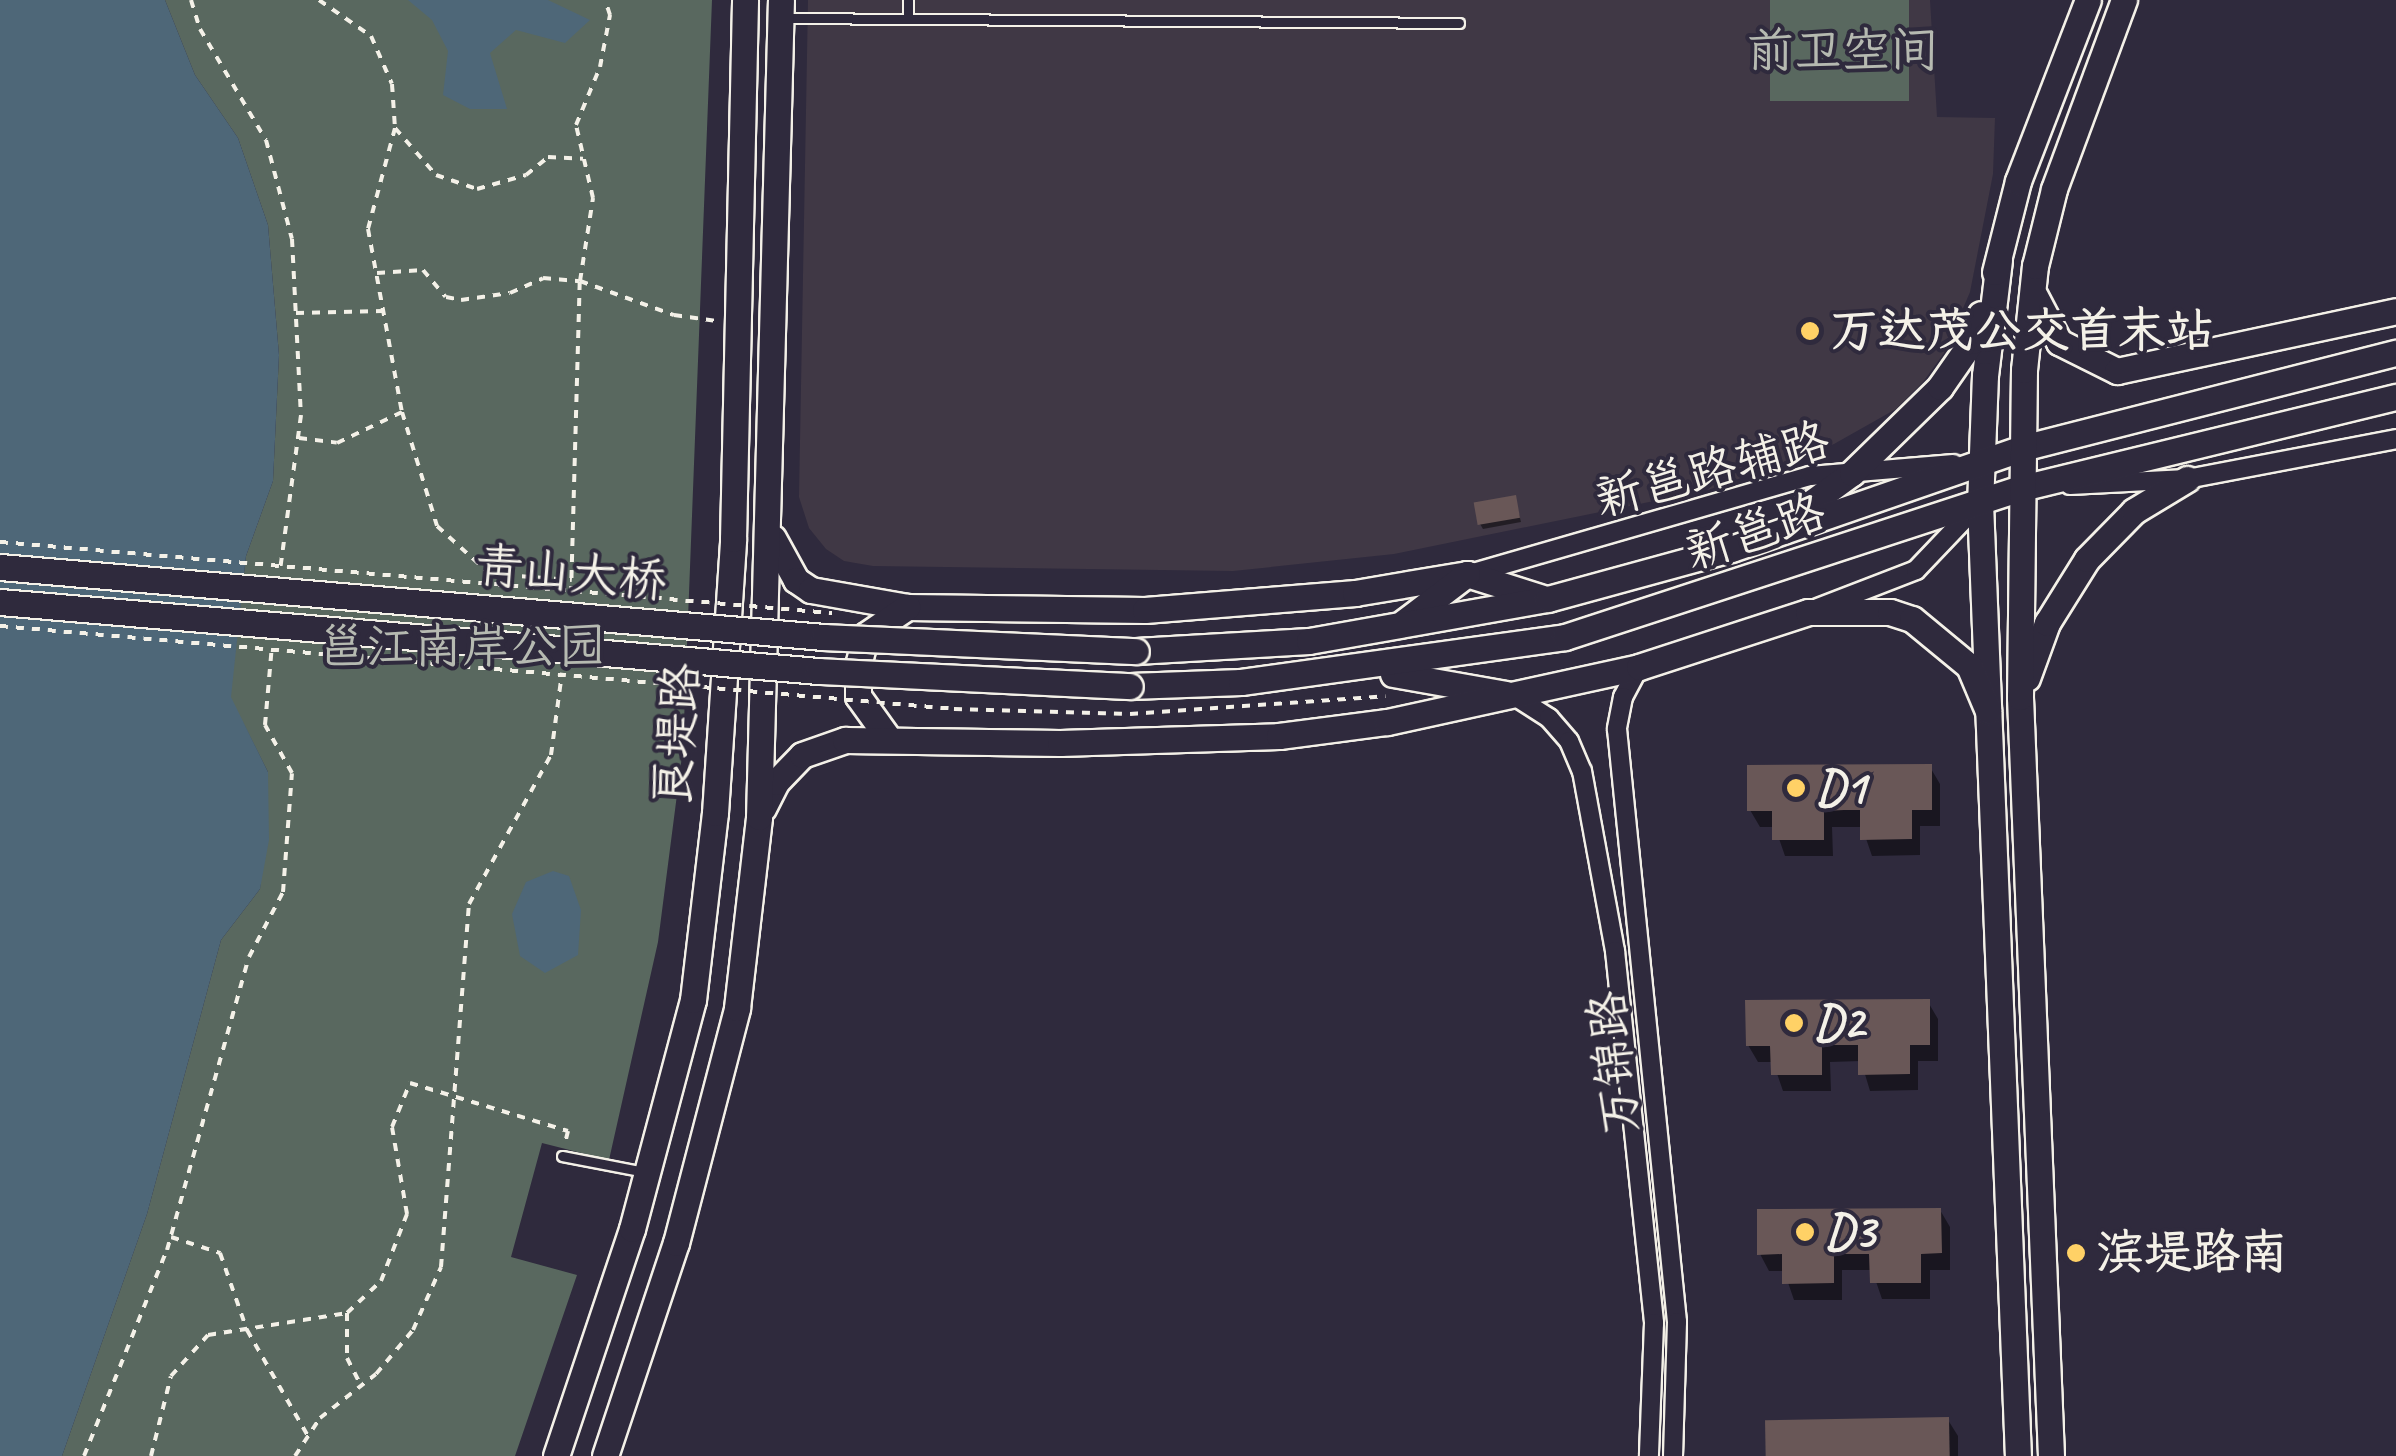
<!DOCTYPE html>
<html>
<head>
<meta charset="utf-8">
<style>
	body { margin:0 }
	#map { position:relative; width:2396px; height:1456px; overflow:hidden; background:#2f2a3d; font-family:Caveat,"LXGW WenKai TC",sans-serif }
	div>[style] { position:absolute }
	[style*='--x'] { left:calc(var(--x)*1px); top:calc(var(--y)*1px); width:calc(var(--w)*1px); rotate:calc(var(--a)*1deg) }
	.built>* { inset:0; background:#403845 }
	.green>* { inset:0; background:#59685f; transform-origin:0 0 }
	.water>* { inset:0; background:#4e6778 }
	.shadow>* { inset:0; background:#0007 }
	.building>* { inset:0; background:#695757; transform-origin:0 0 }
	.path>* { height:4px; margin-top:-2px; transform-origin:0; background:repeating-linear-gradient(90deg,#f4f1e8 0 8px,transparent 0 16px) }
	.roads { filter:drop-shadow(2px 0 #f4f1e8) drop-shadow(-2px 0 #f4f1e8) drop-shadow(0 2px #f4f1e8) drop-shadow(0 -2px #f4f1e8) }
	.lane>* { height:9px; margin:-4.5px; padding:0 4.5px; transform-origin:4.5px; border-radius:4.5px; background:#2f2a3d }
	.street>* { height:18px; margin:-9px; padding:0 9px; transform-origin:9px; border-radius:9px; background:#2f2a3d }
	.secondary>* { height:25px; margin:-12.5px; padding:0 12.5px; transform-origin:12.5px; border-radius:12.5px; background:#2f2a3d }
	.path-bridge>* { height:4px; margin-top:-2px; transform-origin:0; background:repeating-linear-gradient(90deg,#f4f1e8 0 8px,transparent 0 16px) }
	.bridges { filter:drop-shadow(2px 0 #f4f1e8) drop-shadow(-2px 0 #f4f1e8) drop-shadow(0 2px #f4f1e8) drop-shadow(0 -2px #f4f1e8) }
	.secondary-bridge>* { height:25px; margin:-12.5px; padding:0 12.5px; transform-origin:12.5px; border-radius:12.5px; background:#2f2a3d }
	.dots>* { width:28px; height:28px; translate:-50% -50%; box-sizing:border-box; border:5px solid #2f2a3d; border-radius:50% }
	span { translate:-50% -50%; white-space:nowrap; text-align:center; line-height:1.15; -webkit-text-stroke:8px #2f2a3d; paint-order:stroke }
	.park-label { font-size:48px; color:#b6bab1 }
	.poi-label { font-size:48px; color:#f4f1e8; font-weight:700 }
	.left { translate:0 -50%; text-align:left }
	.street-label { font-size:48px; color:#f4f1e8 }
</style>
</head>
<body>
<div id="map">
	<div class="built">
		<div style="clip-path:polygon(808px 0,1930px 0,1937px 117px,1995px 118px,1993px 174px,1970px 292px,1944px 353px,1923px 382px,1896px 409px,1834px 444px,1708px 490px,1394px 554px,1233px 571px,873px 566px,844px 561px,826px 549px,809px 528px,799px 497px)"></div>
	</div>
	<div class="green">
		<div style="clip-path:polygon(165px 0,712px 0,683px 748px,658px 942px,609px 1160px,542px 1143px,511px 1257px,577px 1275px,515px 1456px,62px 1456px,147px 1214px,221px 940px,260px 889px,268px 772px,230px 697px,246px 556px,273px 481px,279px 355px,268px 225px,238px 138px,195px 75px)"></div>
		<div style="left:1770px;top:0;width:139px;height:101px"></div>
	</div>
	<div class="water">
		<div style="clip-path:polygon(0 0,165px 0,195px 75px,238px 138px,268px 225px,279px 355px,273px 481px,246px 556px,231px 697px,268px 772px,269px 840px,260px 889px,221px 940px,147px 1214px,62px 1456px,0 1456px)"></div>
		<div style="clip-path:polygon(408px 0,548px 0,590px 20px,565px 43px,516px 30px,490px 53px,507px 109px,470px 109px,443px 95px,448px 51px,432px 20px)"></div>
		<div style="clip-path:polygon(553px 871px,569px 876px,581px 910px,578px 955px,545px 973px,520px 956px,512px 914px,526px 882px)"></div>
	</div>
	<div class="shadow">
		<div style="clip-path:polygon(1515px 498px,1521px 522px,1483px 529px,1480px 524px)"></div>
		<div style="clip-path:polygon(1930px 767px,1940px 784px,1940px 826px,1920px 826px,1920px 855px,1872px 856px,1862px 827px,1832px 827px,1833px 856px,1785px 856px,1775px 827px,1760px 827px,1750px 810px)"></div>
		<div style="clip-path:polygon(1928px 1002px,1938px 1019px,1938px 1061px,1918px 1061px,1918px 1090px,1870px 1091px,1861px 1061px,1830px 1062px,1831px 1091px,1783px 1091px,1773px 1062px,1758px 1062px,1748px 1045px)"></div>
		<div style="clip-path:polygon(1940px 1210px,1950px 1227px,1950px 1270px,1930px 1270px,1930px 1299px,1882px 1299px,1872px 1270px,1842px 1270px,1842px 1300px,1794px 1300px,1784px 1271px,1769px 1271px,1760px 1254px)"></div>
		<div style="clip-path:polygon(1948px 1420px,1958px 1436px,1958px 1456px,1767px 1456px)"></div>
	</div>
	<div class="building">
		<div style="left:1516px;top:495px;width:23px;height:43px;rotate:80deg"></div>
		<div style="clip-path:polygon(1932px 764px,1932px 810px,1912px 810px,1912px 839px,1860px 840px,1860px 810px,1844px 810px,1824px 811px,1824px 840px,1772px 840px,1772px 811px,1747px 811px,1747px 765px)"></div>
		<div style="clip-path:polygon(1930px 999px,1930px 1045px,1910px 1045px,1910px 1074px,1858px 1075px,1858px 1045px,1822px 1045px,1822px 1075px,1771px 1075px,1770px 1046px,1746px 1046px,1745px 1000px)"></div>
		<div style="clip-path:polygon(1941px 1208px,1942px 1253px,1921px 1254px,1921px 1283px,1870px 1283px,1869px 1254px,1834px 1254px,1834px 1283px,1782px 1284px,1782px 1254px,1757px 1255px,1757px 1209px)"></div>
		<div style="left:1949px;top:1417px;width:39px;height:184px;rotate:89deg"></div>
	</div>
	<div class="path">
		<div style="--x:191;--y:0;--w:30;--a:73"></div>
		<div style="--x:200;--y:29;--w:129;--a:59.3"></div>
		<div style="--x:266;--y:140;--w:102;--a:75.3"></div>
		<div style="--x:292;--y:239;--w:176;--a:87.1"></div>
		<div style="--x:301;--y:415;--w:157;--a:97.7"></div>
		<div style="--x:319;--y:0;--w:63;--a:34.7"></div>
		<div style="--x:371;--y:36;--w:52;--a:66.4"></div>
		<div style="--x:392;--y:84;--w:44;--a:86.1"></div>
		<div style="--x:395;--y:128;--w:105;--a:105"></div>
		<div style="--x:368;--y:229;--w:186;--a:79.5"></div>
		<div style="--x:402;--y:412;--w:119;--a:72.9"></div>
		<div style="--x:437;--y:526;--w:72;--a:42.2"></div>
		<div style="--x:490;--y:574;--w:82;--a:4.2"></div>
		<div style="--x:395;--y:128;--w:62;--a:48.9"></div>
		<div style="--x:436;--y:175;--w:43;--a:18.9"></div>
		<div style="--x:477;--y:189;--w:51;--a:-15.9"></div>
		<div style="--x:526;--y:175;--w:28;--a:-39"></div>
		<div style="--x:548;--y:157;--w:35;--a:3"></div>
		<div style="--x:377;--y:273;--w:46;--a:-3.7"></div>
		<div style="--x:423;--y:270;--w:35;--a:50"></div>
		<div style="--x:446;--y:297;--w:15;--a:11"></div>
		<div style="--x:461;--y:300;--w:49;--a:-8.1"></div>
		<div style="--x:510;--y:293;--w:36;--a:-24"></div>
		<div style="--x:543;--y:278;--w:37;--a:5"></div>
		<div style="--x:580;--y:281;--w:100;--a:19.9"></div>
		<div style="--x:674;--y:315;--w:43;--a:7.9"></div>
		<div style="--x:296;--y:313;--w:87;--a:-1.3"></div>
		<div style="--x:299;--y:438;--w:38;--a:7"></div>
		<div style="--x:337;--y:443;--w:72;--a:-25.5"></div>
		<div style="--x:571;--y:594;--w:313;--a:-88.4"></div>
		<div style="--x:580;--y:281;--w:84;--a:-81.1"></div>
		<div style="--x:593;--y:198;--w:75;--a:-103.1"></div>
		<div style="--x:576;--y:125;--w:63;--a:-67.5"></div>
		<div style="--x:600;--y:67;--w:53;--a:-79.1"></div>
		<div style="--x:610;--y:15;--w:16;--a:-108"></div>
		<div style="--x:1130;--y:714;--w:256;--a:-4"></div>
		<div style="--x:171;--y:1237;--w:52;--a:18.1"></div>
		<div style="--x:220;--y:1253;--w:82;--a:70.7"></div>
		<div style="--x:247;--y:1330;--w:122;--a:60.1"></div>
		<div style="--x:347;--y:1313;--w:45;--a:90"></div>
		<div style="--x:347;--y:1358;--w:30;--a:63"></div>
		<div style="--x:84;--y:1456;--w:222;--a:-68.1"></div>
		<div style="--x:167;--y:1250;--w:304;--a:-74.4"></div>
		<div style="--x:249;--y:957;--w:73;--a:-62.4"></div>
		<div style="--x:283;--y:892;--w:119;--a:-85.7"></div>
		<div style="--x:292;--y:773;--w:55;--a:-119.4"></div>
		<div style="--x:265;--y:725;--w:80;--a:-85"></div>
		<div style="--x:151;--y:1456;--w:82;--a:-76"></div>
		<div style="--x:171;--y:1376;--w:55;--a:-47.9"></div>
		<div style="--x:208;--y:1335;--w:141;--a:-9"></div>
		<div style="--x:347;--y:1313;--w:47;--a:-43.3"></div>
		<div style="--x:381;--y:1281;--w:72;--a:-68.8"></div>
		<div style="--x:407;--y:1214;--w:88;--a:-99.8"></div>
		<div style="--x:392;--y:1127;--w:48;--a:-67.8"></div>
		<div style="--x:410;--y:1083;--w:165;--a:16.9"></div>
		<div style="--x:568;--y:1131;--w:12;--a:104"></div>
		<div style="--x:295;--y:1456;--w:45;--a:-56.7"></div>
		<div style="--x:320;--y:1418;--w:71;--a:-38.2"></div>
		<div style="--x:376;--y:1374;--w:57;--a:-49.9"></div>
		<div style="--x:413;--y:1330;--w:69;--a:-66"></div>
		<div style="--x:441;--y:1267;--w:364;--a:-85.6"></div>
		<div style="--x:469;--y:904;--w:170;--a:-61.2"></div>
		<div style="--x:551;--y:755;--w:83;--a:-82.4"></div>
	</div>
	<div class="roads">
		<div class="lane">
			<div style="--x:908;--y:0;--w:19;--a:90"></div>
			<div style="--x:782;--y:18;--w:677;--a:0.42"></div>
			<div style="--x:562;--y:1156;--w:85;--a:10.9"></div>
		</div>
		<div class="street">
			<div style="--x:2070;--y:485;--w:117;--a:-2.9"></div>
			<div style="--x:2187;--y:479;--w:213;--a:-10.8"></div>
			<div style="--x:1470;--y:574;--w:354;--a:-16.1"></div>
			<div style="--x:1810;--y:476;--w:144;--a:-4.8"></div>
			<div style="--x:1818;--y:608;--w:105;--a:-21.2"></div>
			<div style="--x:1916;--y:570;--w:88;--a:-46.4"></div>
			<div style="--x:1639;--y:667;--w:34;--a:118"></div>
			<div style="--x:1623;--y:697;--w:33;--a:101"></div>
			<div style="--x:1617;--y:729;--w:596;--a:84.22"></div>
			<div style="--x:1677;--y:1322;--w:134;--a:91.7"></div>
			<div style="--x:1513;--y:695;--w:43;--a:32.6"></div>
			<div style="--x:1549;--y:718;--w:30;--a:49"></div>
			<div style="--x:1569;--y:741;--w:33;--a:67"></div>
			<div style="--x:1582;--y:771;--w:183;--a:79.6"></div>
			<div style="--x:1615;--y:951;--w:374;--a:84"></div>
			<div style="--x:1654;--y:1323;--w:133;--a:92.2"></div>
		</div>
		<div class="secondary">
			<div style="--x:1999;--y:260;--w:116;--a:96.9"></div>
			<div style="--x:1985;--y:375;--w:128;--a:92.2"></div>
			<div style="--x:1980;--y:503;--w:954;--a:87.72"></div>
			<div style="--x:1995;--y:272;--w:94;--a:-75.8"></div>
			<div style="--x:2018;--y:181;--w:194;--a:-68.9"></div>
			<div style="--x:2035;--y:296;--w:52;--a:62.4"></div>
			<div style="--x:2059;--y:342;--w:65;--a:26.6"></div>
			<div style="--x:2117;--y:371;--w:285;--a:-12.1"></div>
			<div style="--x:1793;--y:516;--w:73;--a:-36.1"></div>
			<div style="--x:1852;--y:473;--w:123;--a:-44.3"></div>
			<div style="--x:1940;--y:387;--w:56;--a:-55.2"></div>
			<div style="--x:1972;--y:341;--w:28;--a:-72"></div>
			<div style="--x:773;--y:538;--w:48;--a:61.3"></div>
			<div style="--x:796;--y:580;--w:18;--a:34"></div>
			<div style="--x:811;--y:590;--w:97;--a:10"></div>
			<div style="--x:907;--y:607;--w:238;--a:0.7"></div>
			<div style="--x:1145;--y:610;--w:211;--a:-4.6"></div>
			<div style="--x:1355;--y:593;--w:114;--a:-9.6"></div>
			<div style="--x:1467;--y:574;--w:80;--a:17.5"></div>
			<div style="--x:1404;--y:622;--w:79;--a:-37.3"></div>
			<div style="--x:1136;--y:651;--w:173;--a:-3.3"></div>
			<div style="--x:1309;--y:641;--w:243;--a:-10"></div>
			<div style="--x:1548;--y:599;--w:190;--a:-15.3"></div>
			<div style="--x:1731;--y:549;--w:308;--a:-19.1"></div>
			<div style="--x:2022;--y:448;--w:386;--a:-14.3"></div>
			<div style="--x:1393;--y:674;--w:115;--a:10"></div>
			<div style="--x:2027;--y:678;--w:59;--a:-70"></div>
			<div style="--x:2047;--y:623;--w:75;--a:-58"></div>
			<div style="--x:2087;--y:559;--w:67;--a:-45.6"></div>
			<div style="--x:2134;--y:511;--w:62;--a:-31.1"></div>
			<div style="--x:1130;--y:686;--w:111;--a:-2.1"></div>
			<div style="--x:1241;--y:682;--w:327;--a:-7.9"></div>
			<div style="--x:1565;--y:637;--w:481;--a:-18.1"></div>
			<div style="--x:2022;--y:488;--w:385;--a:-13.7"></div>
			<div style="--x:886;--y:735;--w:48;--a:-125.7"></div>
			<div style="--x:858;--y:696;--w:31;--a:-90"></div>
			<div style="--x:858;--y:665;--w:31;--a:-75"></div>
			<div style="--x:866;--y:635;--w:50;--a:-34.3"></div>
			<div style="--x:763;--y:808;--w:29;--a:-63"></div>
			<div style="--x:776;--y:782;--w:37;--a:-46"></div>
			<div style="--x:802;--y:755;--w:46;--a:-19.2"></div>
			<div style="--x:845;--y:740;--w:215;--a:0.8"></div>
			<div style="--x:1060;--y:743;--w:219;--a:-1.8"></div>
			<div style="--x:1279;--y:736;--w:109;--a:-7.4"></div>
			<div style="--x:1387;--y:722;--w:258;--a:-12.3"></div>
			<div style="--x:1639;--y:667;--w:178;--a:-18"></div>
			<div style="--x:1808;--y:612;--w:82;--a:0"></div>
			<div style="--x:1890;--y:612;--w:23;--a:18"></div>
			<div style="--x:1912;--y:619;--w:74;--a:39.5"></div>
			<div style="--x:1969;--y:666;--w:49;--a:67.1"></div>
			<div style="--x:556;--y:1456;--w:239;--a:-71.5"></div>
			<div style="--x:632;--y:1229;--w:237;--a:-75.1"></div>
			<div style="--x:693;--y:1000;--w:188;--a:-83.3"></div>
			<div style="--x:715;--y:813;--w:275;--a:-86.2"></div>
			<div style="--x:733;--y:539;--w:539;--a:-88.72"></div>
			<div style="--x:605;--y:1456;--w:225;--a:-71.6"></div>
			<div style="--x:676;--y:1243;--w:243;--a:-75.4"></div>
			<div style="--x:737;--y:1008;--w:192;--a:-83.4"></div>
			<div style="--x:759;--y:817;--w:817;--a:-88.46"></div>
			<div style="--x:2051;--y:1456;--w:760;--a:-92.34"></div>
			<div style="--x:2020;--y:697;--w:327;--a:-89.3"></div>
			<div style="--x:2024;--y:370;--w:105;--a:-84"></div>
			<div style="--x:2035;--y:266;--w:79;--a:-76.1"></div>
			<div style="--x:2054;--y:189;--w:202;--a:-69.7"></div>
		</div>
	</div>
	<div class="path-bridge">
		<div style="--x:0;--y:542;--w:835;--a:4.88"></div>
		<div style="--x:0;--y:626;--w:958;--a:4.97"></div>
		<div style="--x:954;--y:709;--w:176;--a:1.6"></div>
	</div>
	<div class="bridges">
		<div class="secondary-bridge">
			<div style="--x:0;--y:567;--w:827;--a:4.86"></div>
			<div style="--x:824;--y:637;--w:312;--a:2.6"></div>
			<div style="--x:0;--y:602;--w:821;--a:4.82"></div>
			<div style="--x:818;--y:671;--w:312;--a:2.8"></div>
		</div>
	</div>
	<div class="dots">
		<div style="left:1810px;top:331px;background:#ffd166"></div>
		<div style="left:1796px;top:788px;background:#ffd166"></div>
		<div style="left:1794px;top:1023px;background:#ffd166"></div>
		<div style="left:1805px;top:1232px;background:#ffd166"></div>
		<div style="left:2076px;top:1253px;background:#ffd166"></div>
	</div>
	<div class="park-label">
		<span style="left:1842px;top:51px">前卫空间</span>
		<span style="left:462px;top:647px">邕江南岸公园</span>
	</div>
	<div class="poi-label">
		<span class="left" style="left:1830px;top:331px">万达茂公交首末站</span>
		<span class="left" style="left:1816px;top:788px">D1</span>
		<span class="left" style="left:1814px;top:1023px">D2</span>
		<span class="left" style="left:1825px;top:1232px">D3</span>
		<span class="left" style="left:2096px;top:1253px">滨堤路南</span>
	</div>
	<div class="street-label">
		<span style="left:1712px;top:470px;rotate:-15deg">新邕路辅路</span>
		<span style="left:1755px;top:532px;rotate:-18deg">新邕路</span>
		<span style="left:571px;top:573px;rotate:5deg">青山大桥</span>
		<span style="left:677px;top:735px;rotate:-86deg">良堤路</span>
		<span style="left:1614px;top:1063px;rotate:-96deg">万锦路</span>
	</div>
</div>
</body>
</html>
